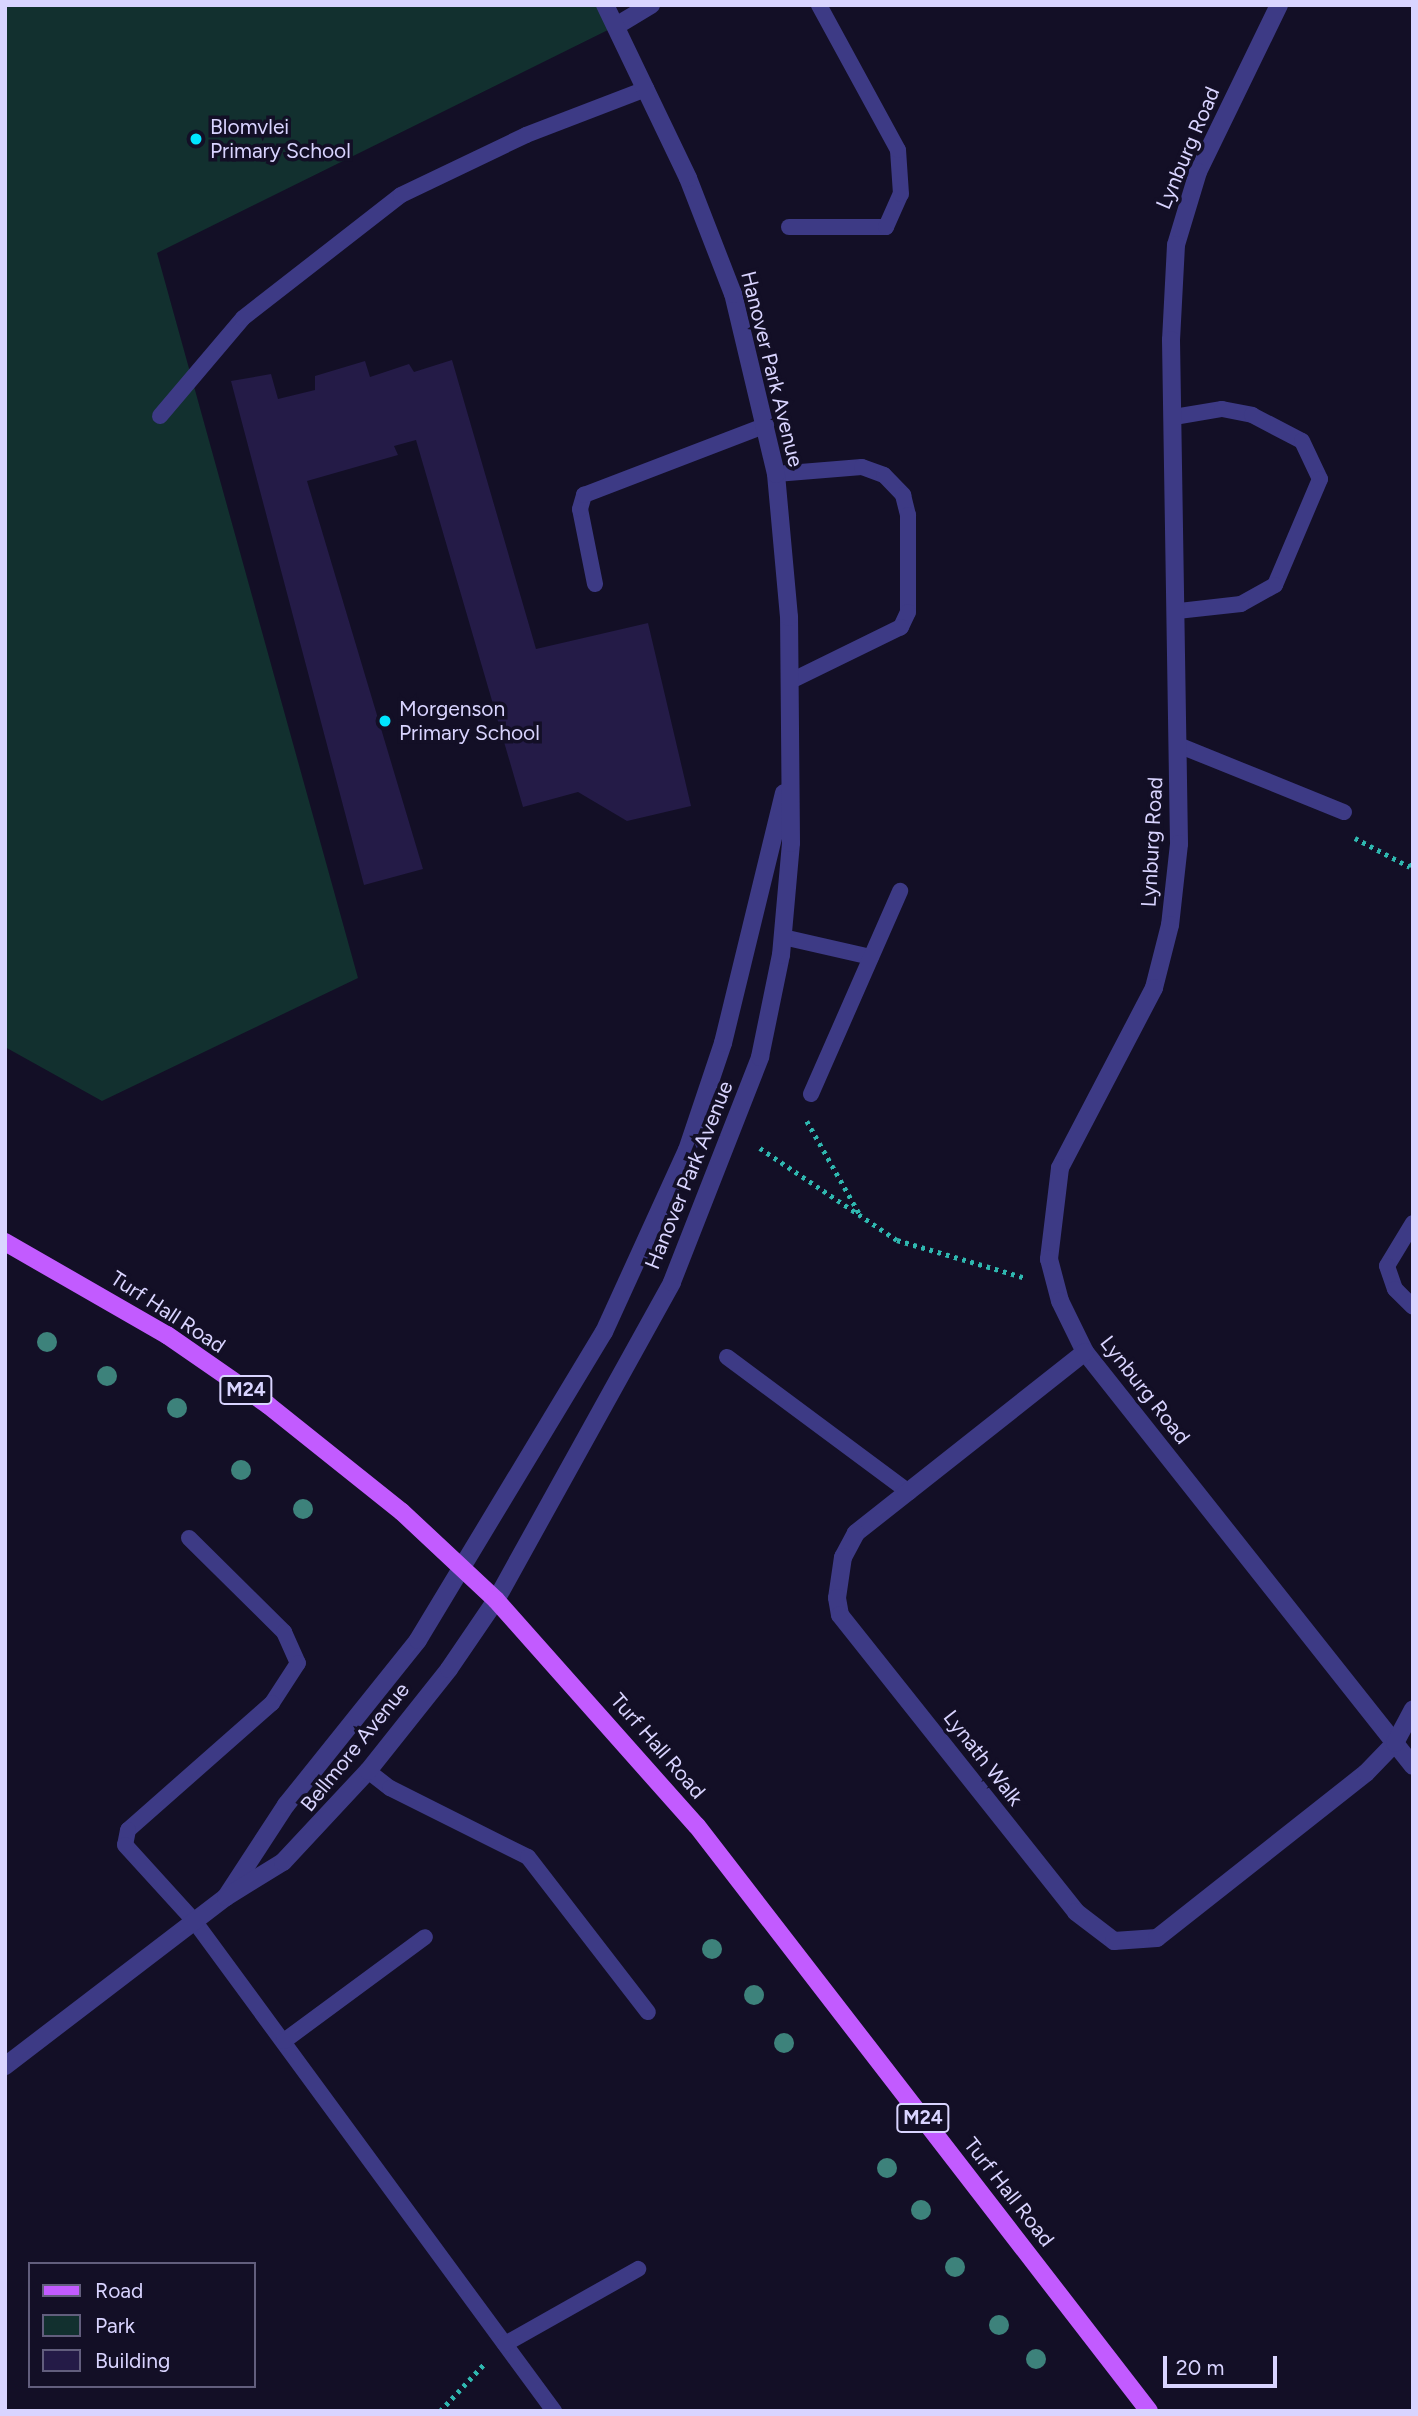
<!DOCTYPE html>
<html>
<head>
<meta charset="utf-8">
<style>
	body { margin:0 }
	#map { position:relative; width:1418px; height:2416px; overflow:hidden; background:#130f26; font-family:Figtree,sans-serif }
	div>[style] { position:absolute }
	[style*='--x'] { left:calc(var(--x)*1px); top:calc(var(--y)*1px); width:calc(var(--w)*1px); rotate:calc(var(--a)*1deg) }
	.green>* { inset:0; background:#12302f }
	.building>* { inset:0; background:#241b47 }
	.path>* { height:4.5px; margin-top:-2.25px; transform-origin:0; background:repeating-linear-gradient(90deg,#2fb8b0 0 3.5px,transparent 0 8.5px) }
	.service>* { height:16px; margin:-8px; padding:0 8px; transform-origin:8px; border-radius:8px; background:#3d3a85 }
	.minor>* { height:18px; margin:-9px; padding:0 9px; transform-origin:9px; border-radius:9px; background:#3d3a85 }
	.tertiary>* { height:18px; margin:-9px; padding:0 9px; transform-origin:9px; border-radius:9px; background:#3d3a85 }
	.primary>* { height:18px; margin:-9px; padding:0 9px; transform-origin:9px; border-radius:9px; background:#c25bff }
	.trees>* { width:20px; height:20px; margin:-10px; border-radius:50%; background:#3d827b }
	.dots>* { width:19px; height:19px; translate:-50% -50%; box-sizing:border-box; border:4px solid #130f26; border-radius:50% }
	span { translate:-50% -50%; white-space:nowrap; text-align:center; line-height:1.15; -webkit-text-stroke:7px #130f26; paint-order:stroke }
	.shield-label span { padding:2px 5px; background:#130f26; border:2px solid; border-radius:5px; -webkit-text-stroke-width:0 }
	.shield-label { font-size:19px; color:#d9d4ff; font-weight:700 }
	.poi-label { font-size:21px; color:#d9d4ff }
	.left { translate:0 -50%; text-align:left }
	.street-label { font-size:21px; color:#d9d4ff }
	.frame { position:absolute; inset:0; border:7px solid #d9d4ff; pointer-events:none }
	.legend { position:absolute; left:28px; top:2262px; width:228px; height:126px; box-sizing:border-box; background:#130f26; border:2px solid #625e7d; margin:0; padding:9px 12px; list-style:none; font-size:21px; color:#d9d4ff }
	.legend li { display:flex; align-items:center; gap:14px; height:35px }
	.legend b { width:35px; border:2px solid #625e7d }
	.scale { position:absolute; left:1163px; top:2356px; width:114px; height:32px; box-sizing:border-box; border:4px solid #d9d4ff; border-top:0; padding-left:9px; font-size:21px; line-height:24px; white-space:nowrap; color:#d9d4ff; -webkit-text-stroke:5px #130f26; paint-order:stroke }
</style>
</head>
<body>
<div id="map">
	<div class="green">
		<div style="clip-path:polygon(5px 5px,605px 5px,616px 26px,157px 253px,358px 978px,102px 1101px,5px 1047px)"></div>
	</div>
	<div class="building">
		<div style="clip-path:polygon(452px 360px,536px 649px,648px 623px,691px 806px,627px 821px,578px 792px,523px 807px,416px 440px,394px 446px,398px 455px,307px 481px,423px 869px,364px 885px,231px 381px,271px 374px,278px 399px,315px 390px,315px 376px,365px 361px,370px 377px,409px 364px,414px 372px)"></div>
	</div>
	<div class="path">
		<div style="--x:1355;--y:838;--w:62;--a:27.8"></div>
		<div style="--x:1410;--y:867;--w:6;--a:-59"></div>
		<div style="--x:807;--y:1121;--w:106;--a:60.5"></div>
		<div style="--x:760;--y:1148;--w:165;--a:33.9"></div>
		<div style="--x:897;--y:1240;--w:134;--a:16.4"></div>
		<div style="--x:440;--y:2411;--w:66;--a:-46.8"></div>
	</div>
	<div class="service">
		<div style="--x:789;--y:227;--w:97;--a:0"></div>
		<div style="--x:886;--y:227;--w:36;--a:-66"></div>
		<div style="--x:901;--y:194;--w:44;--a:-93.9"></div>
		<div style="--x:898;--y:150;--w:165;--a:-118.6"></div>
		<div style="--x:160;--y:416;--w:128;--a:-49.7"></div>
		<div style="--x:243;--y:318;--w:200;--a:-37.9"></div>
		<div style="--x:401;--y:195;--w:139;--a:-25.6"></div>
		<div style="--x:526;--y:135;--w:129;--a:-21"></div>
		<div style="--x:1174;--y:417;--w:49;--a:-9.5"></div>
		<div style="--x:1222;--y:409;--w:31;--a:11"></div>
		<div style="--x:1252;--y:415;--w:56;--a:27.5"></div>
		<div style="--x:1302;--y:441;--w:42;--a:64.7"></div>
		<div style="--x:1320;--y:479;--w:115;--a:113"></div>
		<div style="--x:1275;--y:585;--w:39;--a:151"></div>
		<div style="--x:1241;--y:604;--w:62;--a:173.6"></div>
		<div style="--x:776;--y:474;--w:86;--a:-4.7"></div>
		<div style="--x:862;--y:467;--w:23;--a:20"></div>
		<div style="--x:884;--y:475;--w:28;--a:46"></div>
		<div style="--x:903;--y:495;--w:21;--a:76"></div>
		<div style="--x:908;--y:515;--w:97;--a:90"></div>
		<div style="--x:908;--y:612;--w:17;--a:115"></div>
		<div style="--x:901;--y:627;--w:123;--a:153.9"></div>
		<div style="--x:595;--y:584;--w:76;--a:-101.3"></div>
		<div style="--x:580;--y:509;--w:15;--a:-74"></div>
		<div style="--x:584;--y:495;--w:195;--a:-21"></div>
		<div style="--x:1178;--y:745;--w:179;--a:22"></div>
		<div style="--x:783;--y:937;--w:90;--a:12.8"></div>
		<div style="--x:811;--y:1094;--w:222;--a:-66.3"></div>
		<div style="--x:1413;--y:1223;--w:50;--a:121.2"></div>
		<div style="--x:1387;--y:1266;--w:24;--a:71"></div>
		<div style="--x:1395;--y:1289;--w:25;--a:45"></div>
		<div style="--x:727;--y:1357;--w:227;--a:36.6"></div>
		<div style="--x:189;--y:1538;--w:134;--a:44.7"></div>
		<div style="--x:284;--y:1632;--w:34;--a:66"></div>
		<div style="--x:298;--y:1663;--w:48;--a:123"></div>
		<div style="--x:272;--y:1703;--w:192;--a:138.6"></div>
		<div style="--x:128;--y:1830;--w:15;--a:101"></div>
		<div style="--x:125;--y:1845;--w:104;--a:47.7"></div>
		<div style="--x:195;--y:1922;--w:607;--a:53.72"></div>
		<div style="--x:368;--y:1771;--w:28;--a:38"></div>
		<div style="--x:390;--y:1788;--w:154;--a:26.6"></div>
		<div style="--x:528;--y:1857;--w:196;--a:52.3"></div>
		<div style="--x:284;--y:2041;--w:175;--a:-36.4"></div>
		<div style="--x:505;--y:2344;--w:153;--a:-29.4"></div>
	</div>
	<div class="minor">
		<div style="--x:1279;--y:5;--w:186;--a:115.9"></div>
		<div style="--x:1198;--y:172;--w:76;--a:106.8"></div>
		<div style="--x:1176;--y:245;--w:95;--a:93"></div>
		<div style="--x:1171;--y:340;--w:504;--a:89.09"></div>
		<div style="--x:1179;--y:844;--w:81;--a:96.3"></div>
		<div style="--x:1170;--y:925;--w:65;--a:104.3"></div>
		<div style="--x:1154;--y:988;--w:203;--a:117.6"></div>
		<div style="--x:1060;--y:1168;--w:92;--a:96.9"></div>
		<div style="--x:1049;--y:1259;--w:43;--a:75.3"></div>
		<div style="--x:1060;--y:1301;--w:57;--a:63.9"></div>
		<div style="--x:1085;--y:1352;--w:528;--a:51.61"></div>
		<div style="--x:1085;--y:1352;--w:292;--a:141.7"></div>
		<div style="--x:856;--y:1533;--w:27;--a:118"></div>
		<div style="--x:843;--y:1557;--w:41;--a:98.3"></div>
		<div style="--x:837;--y:1598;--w:17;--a:80"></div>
		<div style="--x:840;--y:1615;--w:379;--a:51.5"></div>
		<div style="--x:1076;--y:1912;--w:48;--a:37.3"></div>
		<div style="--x:1114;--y:1941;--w:43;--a:-4"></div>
		<div style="--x:1157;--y:1938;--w:266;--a:-38.3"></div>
		<div style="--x:1366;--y:1773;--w:42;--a:-46"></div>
		<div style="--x:1395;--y:1743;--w:38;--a:-62"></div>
	</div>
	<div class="tertiary">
		<div style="--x:616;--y:26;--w:41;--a:-31"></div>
		<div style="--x:226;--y:1897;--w:110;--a:-56.9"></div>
		<div style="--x:286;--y:1805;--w:211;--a:-51.3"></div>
		<div style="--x:418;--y:1640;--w:360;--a:-58.9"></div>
		<div style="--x:604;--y:1332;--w:200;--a:-65.5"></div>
		<div style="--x:687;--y:1150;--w:113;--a:-71.4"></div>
		<div style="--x:723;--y:1043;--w:257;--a:-76.3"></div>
		<div style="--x:5;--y:2066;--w:278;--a:-37.4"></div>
		<div style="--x:226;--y:1897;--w:67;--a:-31.6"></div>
		<div style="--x:283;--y:1862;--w:125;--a:-47"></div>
		<div style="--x:368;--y:1771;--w:130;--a:-51.5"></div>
		<div style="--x:449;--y:1669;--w:83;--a:-55.7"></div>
		<div style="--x:496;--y:1600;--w:363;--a:-61"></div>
		<div style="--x:672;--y:1282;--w:242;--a:-68.6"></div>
		<div style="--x:760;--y:1057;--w:104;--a:-78.4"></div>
		<div style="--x:781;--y:955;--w:112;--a:-84.9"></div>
		<div style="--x:791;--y:843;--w:226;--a:-90.5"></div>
		<div style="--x:789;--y:617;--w:144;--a:-95.2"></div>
		<div style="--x:776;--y:474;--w:185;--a:-103.4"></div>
		<div style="--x:733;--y:294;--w:124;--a:-111.2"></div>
		<div style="--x:688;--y:178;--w:192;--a:-115.6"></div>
	</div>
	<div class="primary">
		<div style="--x:5;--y:1242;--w:187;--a:29.9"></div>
		<div style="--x:167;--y:1335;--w:123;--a:34.7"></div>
		<div style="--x:268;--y:1405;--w:171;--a:38.6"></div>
		<div style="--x:402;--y:1512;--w:129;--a:43.1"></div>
		<div style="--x:496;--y:1600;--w:302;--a:48.4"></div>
		<div style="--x:697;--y:1826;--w:739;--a:52.31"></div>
	</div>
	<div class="trees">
		<div style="left:47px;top:1342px"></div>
		<div style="left:107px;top:1376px"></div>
		<div style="left:177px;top:1408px"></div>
		<div style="left:241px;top:1470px"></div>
		<div style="left:303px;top:1509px"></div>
		<div style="left:712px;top:1949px"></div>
		<div style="left:754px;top:1995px"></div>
		<div style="left:784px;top:2043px"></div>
		<div style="left:887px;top:2168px"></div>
		<div style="left:921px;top:2210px"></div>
		<div style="left:955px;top:2267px"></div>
		<div style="left:999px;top:2325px"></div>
		<div style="left:1036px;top:2359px"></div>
	</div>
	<div class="dots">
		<div style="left:196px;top:139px;background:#00e5ff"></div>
		<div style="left:385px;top:721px;background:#00e5ff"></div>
	</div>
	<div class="shield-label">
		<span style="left:246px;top:1390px">M24</span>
		<span style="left:923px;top:2118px">M24</span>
	</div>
	<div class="poi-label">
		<span class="left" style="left:210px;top:139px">Blomvlei<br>Primary School</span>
		<span class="left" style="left:399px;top:721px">Morgenson<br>Primary School</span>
	</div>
	<div class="street-label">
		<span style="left:1188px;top:148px;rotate:-67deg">Lynburg Road</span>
		<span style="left:772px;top:369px;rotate:76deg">Hanover Park Avenue</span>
		<span style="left:1152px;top:842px;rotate:-87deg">Lynburg Road</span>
		<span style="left:689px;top:1175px;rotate:-68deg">Hanover Park Avenue</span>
		<span style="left:168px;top:1312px;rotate:33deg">Turf Hall Road</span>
		<span style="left:1145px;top:1390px;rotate:52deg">Lynburg Road</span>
		<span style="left:658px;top:1746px;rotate:49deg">Turf Hall Road</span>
		<span style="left:355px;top:1747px;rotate:-51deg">Bellmore Avenue</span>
		<span style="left:983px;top:1758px;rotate:52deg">Lynath Walk</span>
		<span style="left:1009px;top:2192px;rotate:52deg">Turf Hall Road</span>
	</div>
	<div class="frame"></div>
	<ul class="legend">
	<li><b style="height:9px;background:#c25bff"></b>Road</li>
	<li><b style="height:19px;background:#12302f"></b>Park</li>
	<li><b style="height:19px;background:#241b47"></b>Building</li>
	</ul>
	<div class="scale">20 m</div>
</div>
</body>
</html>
